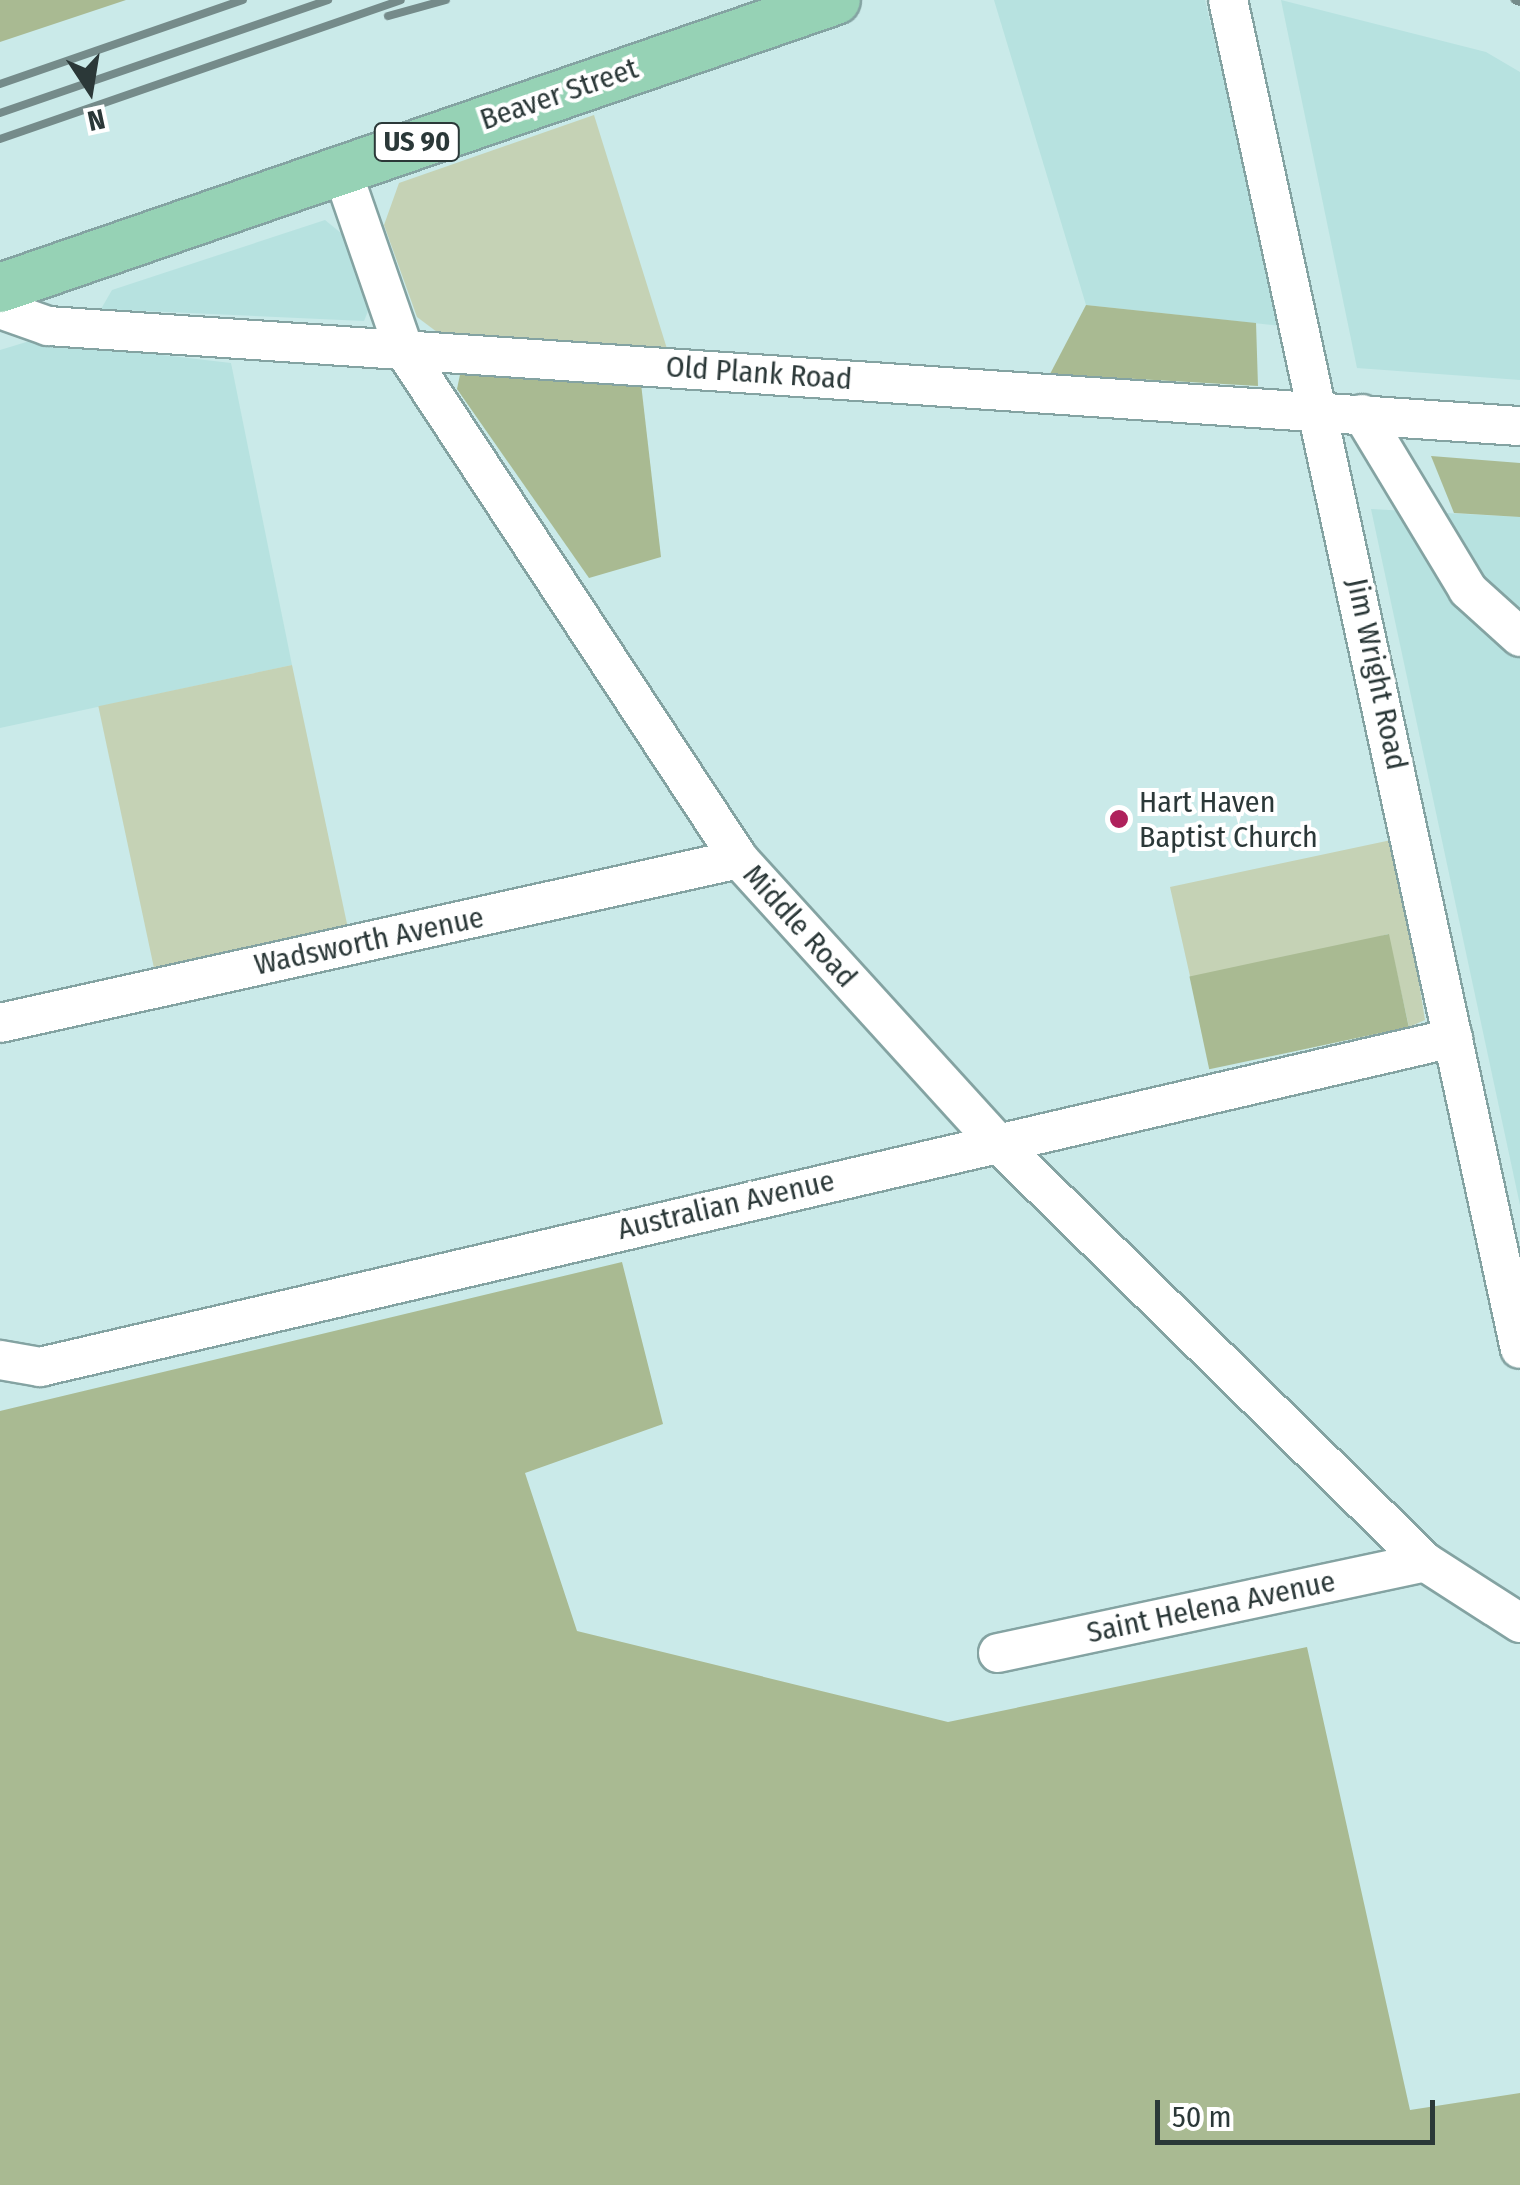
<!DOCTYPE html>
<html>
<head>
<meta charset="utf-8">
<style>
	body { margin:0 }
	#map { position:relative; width:1520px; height:2185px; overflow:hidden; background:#caeae9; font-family:"Fira Sans Condensed",sans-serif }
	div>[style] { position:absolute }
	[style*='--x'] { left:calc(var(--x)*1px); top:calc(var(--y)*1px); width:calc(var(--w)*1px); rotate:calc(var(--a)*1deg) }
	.built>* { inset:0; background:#b7e2e0 }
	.green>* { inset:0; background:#c5d2b5; transform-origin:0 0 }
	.forest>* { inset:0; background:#a9ba92; transform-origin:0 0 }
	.roads { filter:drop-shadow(2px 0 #84a3a2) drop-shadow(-2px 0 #84a3a2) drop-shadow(0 2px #84a3a2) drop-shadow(0 -2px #84a3a2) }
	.minor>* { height:38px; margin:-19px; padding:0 19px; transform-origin:19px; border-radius:19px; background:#fff }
	.major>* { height:48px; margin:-24px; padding:0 24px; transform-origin:24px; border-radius:24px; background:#96d2b5 }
	.rail>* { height:8px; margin:-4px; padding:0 4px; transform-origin:4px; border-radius:4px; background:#758b8a }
	.dots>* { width:28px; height:28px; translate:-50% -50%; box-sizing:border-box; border:5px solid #fff; border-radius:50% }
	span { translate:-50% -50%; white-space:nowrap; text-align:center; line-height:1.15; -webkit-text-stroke:8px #fff; paint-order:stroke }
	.shield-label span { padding:2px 8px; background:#fff; border:2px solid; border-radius:8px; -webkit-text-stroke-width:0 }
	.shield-label { font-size:28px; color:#2b3838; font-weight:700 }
	.street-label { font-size:30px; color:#2b3838 }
	.poi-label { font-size:30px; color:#2b3838 }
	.left { translate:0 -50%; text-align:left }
	.north { position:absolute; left:40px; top:40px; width:100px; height:100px; -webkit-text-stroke:8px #fff; paint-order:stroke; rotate:168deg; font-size:28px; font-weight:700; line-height:40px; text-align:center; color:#2b3838 }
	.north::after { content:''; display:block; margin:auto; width:35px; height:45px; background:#2b3838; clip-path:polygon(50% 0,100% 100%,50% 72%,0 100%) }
	.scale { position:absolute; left:1155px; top:2100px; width:280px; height:45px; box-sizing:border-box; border:5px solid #2b3838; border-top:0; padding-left:12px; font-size:30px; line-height:35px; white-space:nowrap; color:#2b3838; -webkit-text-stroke:8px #fff; paint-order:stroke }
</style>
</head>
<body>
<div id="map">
	<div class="built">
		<div style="clip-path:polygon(994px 0,1205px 0,1281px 326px,1086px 305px)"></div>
		<div style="clip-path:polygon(1281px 0,1486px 52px,1520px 72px,1520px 380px,1357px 368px)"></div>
		<div style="clip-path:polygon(325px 220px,352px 242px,375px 294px,364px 321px,101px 309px,112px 290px)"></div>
		<div style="clip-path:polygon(33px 340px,231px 363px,292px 665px,0 728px,0 350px)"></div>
		<div style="clip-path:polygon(1371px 509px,1520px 517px,1520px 1205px)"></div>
	</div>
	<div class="green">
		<div style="clip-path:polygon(594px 115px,668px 352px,441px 335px,417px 317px,384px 225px,399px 183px)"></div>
		<div style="left:292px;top:665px;width:268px;height:198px;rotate:78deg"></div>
		<div style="clip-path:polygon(1396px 839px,1425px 1020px,1409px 1027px,1388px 934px,1194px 994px,1170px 887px)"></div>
	</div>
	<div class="forest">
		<div style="clip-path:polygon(0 0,126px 0,0 42px)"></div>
		<div style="clip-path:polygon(1086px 305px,1256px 323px,1258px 386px,1050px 374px)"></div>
		<div style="clip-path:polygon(462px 365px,640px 375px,661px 557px,589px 578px,457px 389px)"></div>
		<div style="clip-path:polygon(1431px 456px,1520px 463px,1520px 517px,1454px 513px)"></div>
		<div style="left:1389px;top:934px;width:95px;height:204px;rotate:78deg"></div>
		<div style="clip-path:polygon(622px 1262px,663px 1424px,525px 1473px,577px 1631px,948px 1722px,1307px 1647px,1410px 2110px,1520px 2093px,1520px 2185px,0 2185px,0 1411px)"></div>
	</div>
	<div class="roads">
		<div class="minor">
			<div style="--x:1228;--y:0;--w:1380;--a:77.79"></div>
			<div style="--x:341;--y:168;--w:193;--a:70.9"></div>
			<div style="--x:404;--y:350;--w:609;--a:56.65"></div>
			<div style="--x:739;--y:859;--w:382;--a:47.7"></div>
			<div style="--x:996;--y:1141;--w:601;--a:44.46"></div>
			<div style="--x:1425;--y:1562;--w:113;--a:32.7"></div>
			<div style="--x:0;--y:309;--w:51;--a:19.5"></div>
			<div style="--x:48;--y:326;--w:1475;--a:3.89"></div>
			<div style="--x:1362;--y:414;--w:205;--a:58.9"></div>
			<div style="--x:1468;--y:590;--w:70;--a:42.1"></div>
			<div style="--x:0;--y:1023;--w:757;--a:-12.51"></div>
			<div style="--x:0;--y:1360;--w:41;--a:9.9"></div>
			<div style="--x:40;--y:1367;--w:1451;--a:-13.11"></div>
			<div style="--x:998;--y:1653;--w:437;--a:-12"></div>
		</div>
		<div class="major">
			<div style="--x:0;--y:288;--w:884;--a:-19.01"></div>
		</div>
	</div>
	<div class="rail">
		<div style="--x:1515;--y:0;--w:5;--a:22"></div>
		<div style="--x:388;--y:16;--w:60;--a:-15.4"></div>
		<div style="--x:0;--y:84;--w:257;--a:-19.1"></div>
		<div style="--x:0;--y:113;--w:347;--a:-19"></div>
		<div style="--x:0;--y:139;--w:424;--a:-19.1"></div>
	</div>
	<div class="dots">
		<div style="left:1119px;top:819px;background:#af215c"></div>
	</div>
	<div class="shield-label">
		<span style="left:417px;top:142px">US 90</span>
	</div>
	<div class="street-label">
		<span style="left:559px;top:94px;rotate:-19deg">Beaver Street</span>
		<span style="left:759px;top:373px;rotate:4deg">Old Plank Road</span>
		<span style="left:1377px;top:674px;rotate:78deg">Jim Wright Road</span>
		<span style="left:800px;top:926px;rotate:48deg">Middle Road</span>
		<span style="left:369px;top:941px;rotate:-12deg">Wadsworth Avenue</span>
		<span style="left:726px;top:1205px;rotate:-13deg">Australian Avenue</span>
		<span style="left:1211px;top:1607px;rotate:-12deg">Saint Helena Avenue</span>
	</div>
	<div class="poi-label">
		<span class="left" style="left:1139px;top:819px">Hart Haven<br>Baptist Church</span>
	</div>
	<div class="north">N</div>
	<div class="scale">50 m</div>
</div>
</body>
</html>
